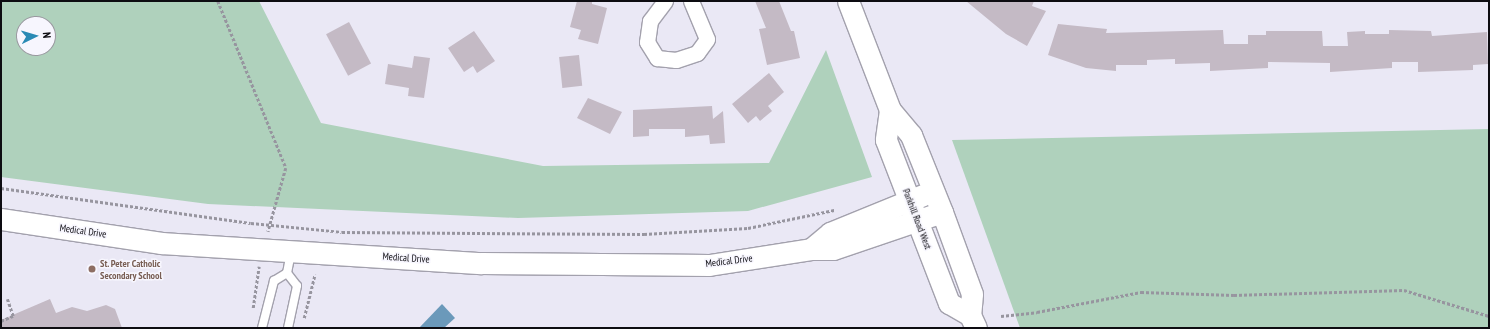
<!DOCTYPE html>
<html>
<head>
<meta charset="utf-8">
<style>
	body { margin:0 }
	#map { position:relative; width:1490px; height:329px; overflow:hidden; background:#eae8f5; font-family:"PT Sans Narrow",sans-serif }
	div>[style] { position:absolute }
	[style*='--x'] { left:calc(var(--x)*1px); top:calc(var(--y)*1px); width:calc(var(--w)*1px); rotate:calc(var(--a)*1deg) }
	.green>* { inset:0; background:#afd1bc }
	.water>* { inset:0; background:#6b99ba }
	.building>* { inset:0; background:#c4bac5; transform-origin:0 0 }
	.path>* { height:2.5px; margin-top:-1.25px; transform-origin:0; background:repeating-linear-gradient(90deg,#97959f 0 3px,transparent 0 5px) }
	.roads { filter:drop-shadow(1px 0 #a3a1ad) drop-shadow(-1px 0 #a3a1ad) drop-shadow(0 1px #a3a1ad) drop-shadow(0 -1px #a3a1ad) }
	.service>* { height:8px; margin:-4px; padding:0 4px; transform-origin:4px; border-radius:4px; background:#fff }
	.minor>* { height:15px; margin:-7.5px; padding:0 7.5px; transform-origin:7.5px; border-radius:7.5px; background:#fff }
	.secondary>* { height:21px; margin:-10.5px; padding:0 10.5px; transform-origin:10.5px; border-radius:10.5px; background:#fff }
	.dots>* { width:11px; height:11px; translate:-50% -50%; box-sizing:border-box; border:2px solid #f7f6fe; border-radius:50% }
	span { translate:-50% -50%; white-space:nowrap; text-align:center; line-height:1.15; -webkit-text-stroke:3px #f7f6fe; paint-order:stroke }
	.street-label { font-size:10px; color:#0d0c11 }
	.education-label { font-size:10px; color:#785e54; font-weight:700 }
	.left { translate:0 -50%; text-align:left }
	.frame { position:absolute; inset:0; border:2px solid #0d0c11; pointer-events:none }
	.north { position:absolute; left:16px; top:16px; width:40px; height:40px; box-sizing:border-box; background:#f7f6fe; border:1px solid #99989f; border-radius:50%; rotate:85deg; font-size:11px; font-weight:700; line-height:16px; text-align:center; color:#0d0c11 }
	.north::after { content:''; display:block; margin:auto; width:14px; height:18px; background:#2a8ab5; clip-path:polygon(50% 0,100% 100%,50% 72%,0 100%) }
</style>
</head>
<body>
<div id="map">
	<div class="green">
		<div style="clip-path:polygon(evenodd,1px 1px,259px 1px,321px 123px,543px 166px,769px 163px,826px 50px,872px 177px,748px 211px,518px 218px,208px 204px,1px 177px,1px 1px,24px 24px,48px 24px,48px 48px,24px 48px,24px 24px)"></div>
		<div style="clip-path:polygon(1489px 129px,1489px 328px,1020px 328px,952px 140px)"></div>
	</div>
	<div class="water">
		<div style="clip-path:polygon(442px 304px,455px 318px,444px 328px,419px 328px)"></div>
	</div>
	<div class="building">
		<div style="clip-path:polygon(577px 1px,592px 1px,592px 4px,607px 8px,598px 44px,578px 39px,581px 30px,570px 27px)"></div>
		<div style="clip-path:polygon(755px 1px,779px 1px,791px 31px,794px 31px,800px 58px,767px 65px,759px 29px,766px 28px)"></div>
		<div style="clip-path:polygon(966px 1px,1034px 1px,1032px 6px,1046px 11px,1027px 46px,1006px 34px)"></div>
		<div style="left:349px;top:22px;width:47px;height:26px;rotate:62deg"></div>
		<div style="clip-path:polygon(1058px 24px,1107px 29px,1106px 33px,1223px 30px,1224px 44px,1248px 44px,1248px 35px,1266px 35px,1266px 31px,1322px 31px,1323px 46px,1348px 46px,1347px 32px,1365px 31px,1365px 34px,1389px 34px,1389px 30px,1431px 31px,1432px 36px,1487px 32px,1488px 64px,1473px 65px,1473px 70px,1418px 72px,1418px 62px,1392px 62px,1392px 68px,1330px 72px,1330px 63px,1268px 62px,1268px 68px,1210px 71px,1210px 63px,1175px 64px,1175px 59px,1147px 60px,1147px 65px,1116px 65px,1116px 71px,1086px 68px,1048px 55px)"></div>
		<div style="clip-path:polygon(474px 31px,495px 61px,477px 73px,473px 66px,464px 72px,448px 48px)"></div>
		<div style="left:579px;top:55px;width:31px;height:20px;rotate:84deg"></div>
		<div style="clip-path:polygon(414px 56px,430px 58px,424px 98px,408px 96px,409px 88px,385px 84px,388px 64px,412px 68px)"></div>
		<div style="clip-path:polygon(769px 73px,784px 92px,768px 106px,772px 111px,760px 121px,756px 116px,748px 123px,732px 104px)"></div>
		<div style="clip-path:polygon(588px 98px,622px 112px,610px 134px,577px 118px)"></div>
		<div style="clip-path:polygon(712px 106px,713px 119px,723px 111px,725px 143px,710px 144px,709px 135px,685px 137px,685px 129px,649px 129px,649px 136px,633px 137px,633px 110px)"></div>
		<div style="clip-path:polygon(50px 299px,56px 313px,72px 307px,87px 311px,106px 305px,115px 309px,122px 328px,1px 328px,1px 320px)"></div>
	</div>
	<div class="path">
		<div style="--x:218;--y:1;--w:180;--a:67.8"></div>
		<div style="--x:286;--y:168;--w:66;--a:105.7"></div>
		<div style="--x:1;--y:188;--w:252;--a:8"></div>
		<div style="--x:251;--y:223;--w:91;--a:5.6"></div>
		<div style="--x:342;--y:232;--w:302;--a:0.4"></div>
		<div style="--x:644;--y:234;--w:104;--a:-3.3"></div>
		<div style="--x:748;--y:228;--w:88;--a:-11.8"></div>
		<div style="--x:253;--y:308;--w:42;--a:-81.9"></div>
		<div style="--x:1001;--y:316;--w:36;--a:-6"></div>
		<div style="--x:1037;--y:312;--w:106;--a:-10.9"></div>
		<div style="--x:1141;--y:292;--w:93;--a:1.8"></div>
		<div style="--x:1234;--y:295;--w:170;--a:-1.7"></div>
		<div style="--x:1404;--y:290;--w:89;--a:17"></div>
		<div style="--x:304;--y:318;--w:45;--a:-76"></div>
		<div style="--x:1;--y:321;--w:13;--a:-23"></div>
		<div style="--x:13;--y:316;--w:18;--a:-109"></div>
	</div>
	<div class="roads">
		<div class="service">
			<div style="--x:287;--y:273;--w:16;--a:52"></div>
			<div style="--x:297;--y:286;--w:43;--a:102.1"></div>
			<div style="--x:262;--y:328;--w:49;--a:-75.7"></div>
			<div style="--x:274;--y:281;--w:15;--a:-32"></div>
			<div style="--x:287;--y:273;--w:21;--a:-79"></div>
		</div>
		<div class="minor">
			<div style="--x:665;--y:1;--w:25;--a:127"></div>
			<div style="--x:650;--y:21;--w:21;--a:98"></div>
			<div style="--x:647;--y:42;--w:19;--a:58"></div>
			<div style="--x:657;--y:58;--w:19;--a:6"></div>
			<div style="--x:676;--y:60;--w:22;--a:-18"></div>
			<div style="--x:697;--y:53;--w:17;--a:-54"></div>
			<div style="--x:707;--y:39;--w:41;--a:-112.8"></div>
		</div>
		<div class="secondary">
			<div style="--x:848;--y:1;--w:117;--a:68.9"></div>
			<div style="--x:890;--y:110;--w:33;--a:50"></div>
			<div style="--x:911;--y:135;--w:83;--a:68.1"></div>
			<div style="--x:942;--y:212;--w:87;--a:69.9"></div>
			<div style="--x:972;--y:294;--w:21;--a:95"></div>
			<div style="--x:970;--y:315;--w:14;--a:65"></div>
			<div style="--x:890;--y:110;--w:30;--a:98"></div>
			<div style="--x:886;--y:140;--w:175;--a:68.9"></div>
			<div style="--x:949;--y:303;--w:24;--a:30"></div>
			<div style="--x:1;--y:219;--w:162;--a:8.5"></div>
			<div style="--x:161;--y:243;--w:321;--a:3.6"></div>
			<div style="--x:481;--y:263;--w:228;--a:0.5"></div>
			<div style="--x:709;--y:265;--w:103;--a:-8.9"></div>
			<div style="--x:811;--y:249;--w:22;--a:0"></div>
			<div style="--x:833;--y:249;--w:115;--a:-18.7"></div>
			<div style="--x:811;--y:249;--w:25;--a:-40"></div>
			<div style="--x:830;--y:233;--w:100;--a:-22.2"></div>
		</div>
	</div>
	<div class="dots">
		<div style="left:92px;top:269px;background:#8d6e63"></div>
	</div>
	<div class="street-label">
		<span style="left:917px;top:219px;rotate:69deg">Parkhill Road West</span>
		<span style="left:83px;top:231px;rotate:8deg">Medical Drive</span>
		<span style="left:406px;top:258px;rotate:4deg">Medical Drive</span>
		<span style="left:729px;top:261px;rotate:-7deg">Medical Drive</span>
	</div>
	<div class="education-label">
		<span class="left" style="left:100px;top:269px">St. Peter Catholic<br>Secondary School</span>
	</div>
	<div class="frame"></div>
	<div class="north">N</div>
</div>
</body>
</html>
